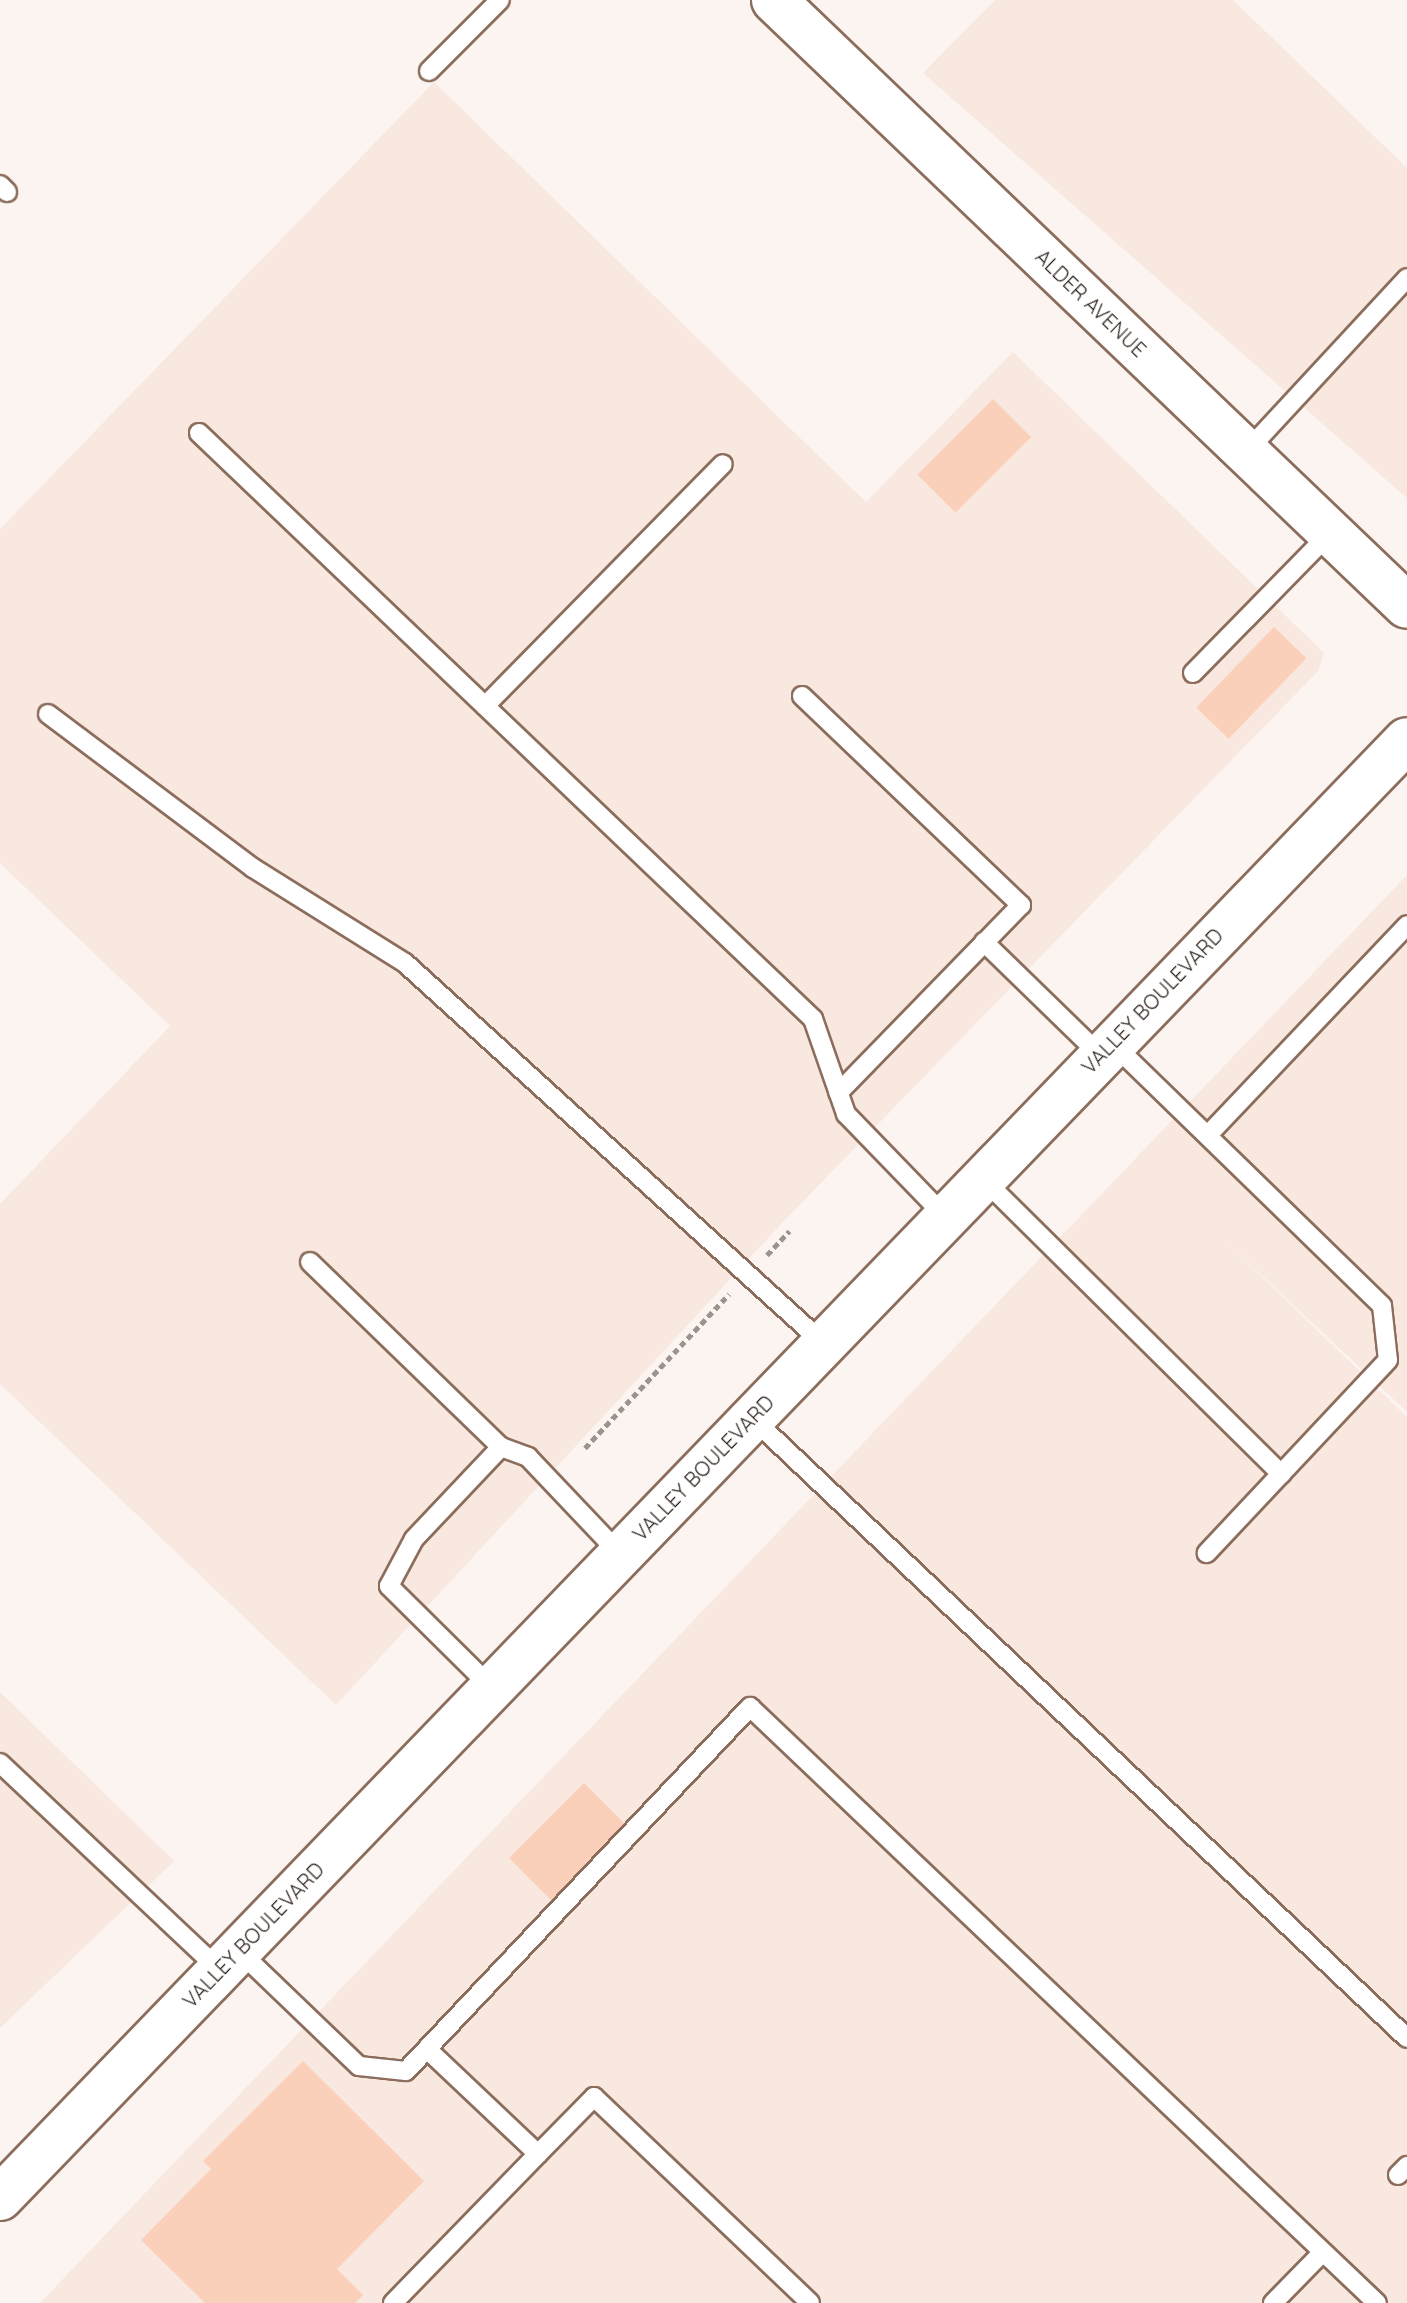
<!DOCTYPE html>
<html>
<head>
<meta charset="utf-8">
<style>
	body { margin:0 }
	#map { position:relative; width:1407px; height:2303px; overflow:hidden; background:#fbf4f0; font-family:Quicksand,sans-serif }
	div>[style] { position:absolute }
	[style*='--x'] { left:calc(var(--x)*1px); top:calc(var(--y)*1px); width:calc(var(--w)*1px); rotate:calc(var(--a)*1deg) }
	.built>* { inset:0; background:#f9e8df }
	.building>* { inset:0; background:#fad0ba; transform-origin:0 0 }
	.path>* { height:5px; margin-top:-2.5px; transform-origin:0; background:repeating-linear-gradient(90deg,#9d938e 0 6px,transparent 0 10px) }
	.roads { filter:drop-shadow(2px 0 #8c6d5c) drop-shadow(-2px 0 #8c6d5c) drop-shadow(0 2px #8c6d5c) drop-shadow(0 -2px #8c6d5c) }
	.lane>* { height:18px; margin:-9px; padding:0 9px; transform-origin:9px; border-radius:9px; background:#fff }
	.secondary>* { height:44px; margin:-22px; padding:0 22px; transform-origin:22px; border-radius:22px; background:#fff }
	.primary>* { height:44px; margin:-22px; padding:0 22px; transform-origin:22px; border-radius:22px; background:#fff }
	span { translate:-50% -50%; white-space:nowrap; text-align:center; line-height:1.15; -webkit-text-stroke:7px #fff; paint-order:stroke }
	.street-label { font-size:20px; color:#291c15 }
</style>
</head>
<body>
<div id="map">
	<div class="built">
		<div style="clip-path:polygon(995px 0,1233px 0,1407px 168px,1407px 498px,923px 73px)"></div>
		<div style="clip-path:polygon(434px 82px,866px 502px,1013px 352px,1324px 653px,1318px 671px,783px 1222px,336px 1705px,0 1384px,0 1204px,170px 1026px,0 863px,0 529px)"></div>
		<div style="clip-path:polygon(1407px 875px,1407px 1412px,1224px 1240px,1407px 1417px,1407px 2303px,40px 2303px)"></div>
		<div style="clip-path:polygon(0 1692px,174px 1861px,0 2028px)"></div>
	</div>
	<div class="building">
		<div style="left:993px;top:399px;width:54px;height:107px;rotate:45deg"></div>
		<div style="left:1274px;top:627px;width:45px;height:112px;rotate:44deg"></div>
		<div style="left:584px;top:1783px;width:65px;height:106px;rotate:45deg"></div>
		<div style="clip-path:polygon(303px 2061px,424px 2181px,337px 2269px,363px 2295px,355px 2303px,205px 2303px,141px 2240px,211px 2169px,203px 2161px)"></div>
	</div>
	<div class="path">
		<div style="--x:767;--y:1255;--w:33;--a:-47"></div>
		<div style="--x:585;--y:1448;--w:211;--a:-46.9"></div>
	</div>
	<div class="roads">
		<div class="lane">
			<div style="--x:429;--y:71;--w:100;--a:-45"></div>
			<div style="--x:0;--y:185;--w:10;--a:45"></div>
			<div style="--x:199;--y:433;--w:849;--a:43.66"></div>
			<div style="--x:813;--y:1019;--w:101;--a:70.8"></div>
			<div style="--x:846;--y:1114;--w:142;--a:45.9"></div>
			<div style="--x:1246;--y:452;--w:237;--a:-47.2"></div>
			<div style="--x:1193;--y:673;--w:196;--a:-45.6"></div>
			<div style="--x:802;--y:696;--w:303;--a:43.7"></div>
			<div style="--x:1021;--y:905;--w:262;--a:134.2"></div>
			<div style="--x:485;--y:706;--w:339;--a:-45.5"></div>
			<div style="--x:48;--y:714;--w:256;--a:36.9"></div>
			<div style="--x:253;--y:868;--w:179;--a:32"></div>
			<div style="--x:405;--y:963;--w:565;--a:42.27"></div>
			<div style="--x:984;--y:942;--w:162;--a:44.2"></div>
			<div style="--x:1114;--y:1045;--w:374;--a:44.2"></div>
			<div style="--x:1382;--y:1306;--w:54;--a:83.7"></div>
			<div style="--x:1388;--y:1360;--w:265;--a:133.2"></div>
			<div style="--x:1208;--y:1135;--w:289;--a:-46.5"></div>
			<div style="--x:982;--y:1178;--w:421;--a:44.7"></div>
			<div style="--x:310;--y:1262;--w:266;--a:44.1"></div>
			<div style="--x:751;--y:1417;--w:903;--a:43.43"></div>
			<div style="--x:492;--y:1688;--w:145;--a:-135.3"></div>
			<div style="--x:389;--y:1586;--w:53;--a:-62"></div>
			<div style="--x:414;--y:1539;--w:127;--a:-46.6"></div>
			<div style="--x:501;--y:1447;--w:29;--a:20"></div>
			<div style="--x:528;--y:1457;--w:134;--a:46.5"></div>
			<div style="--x:0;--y:1763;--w:302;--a:43.3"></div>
			<div style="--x:239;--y:1951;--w:166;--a:43.8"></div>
			<div style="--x:359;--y:2066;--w:47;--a:6.1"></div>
			<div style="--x:406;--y:2071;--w:501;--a:-46.62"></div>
			<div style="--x:750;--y:1707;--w:865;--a:43.55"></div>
			<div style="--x:538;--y:2154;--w:80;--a:-45.5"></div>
			<div style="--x:594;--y:2097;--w:298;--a:43.6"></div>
			<div style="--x:1398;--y:2175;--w:13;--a:-45"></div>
			<div style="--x:393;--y:2303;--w:208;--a:-45.8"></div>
			<div style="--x:538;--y:2154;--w:153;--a:-136.6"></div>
			<div style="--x:1273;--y:2303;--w:71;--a:-45.6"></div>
		</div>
		<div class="secondary">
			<div style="--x:774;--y:0;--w:876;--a:43.75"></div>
		</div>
		<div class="primary">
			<div style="--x:0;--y:2198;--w:2026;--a:-46.02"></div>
		</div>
	</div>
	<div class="street-label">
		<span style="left:1091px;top:303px;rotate:44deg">ALDER AVENUE</span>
		<span style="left:1152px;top:1001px;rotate:-46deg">VALLEY BOULEVARD</span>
		<span style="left:703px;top:1468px;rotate:-46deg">VALLEY BOULEVARD</span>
		<span style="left:253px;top:1935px;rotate:-46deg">VALLEY BOULEVARD</span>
	</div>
</div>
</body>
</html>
